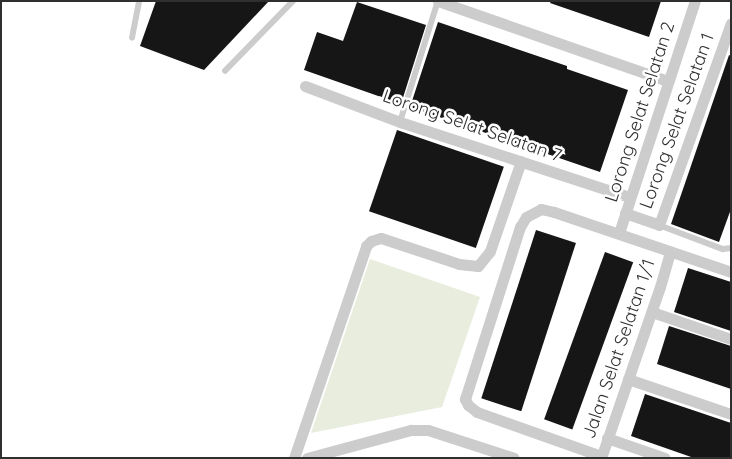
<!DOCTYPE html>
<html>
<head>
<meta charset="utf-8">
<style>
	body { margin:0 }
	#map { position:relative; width:732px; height:459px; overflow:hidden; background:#fff; font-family:Quicksand,sans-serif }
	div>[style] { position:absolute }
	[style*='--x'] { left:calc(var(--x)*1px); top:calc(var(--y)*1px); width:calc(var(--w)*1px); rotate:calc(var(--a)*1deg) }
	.green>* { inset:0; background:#e8eddd }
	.building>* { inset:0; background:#161616; transform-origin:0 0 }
	.lane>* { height:5.5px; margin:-2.75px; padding:0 2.75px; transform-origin:2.75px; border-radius:2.75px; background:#ccc }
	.street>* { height:11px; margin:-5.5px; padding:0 5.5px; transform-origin:5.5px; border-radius:5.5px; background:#ccc }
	span { translate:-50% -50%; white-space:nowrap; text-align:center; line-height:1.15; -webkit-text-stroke:5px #fff; paint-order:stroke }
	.street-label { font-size:18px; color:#2f2f2f }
	.frame { position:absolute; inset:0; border:2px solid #2f2f2f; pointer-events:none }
</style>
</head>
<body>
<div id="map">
	<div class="green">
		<div style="clip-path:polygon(370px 259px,480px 297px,442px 407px,311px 433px)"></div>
	</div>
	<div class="building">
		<div style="clip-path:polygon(156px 1px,269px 1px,204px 70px,140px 46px)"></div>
		<div style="clip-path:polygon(551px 1px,661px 1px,649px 37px,550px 3px)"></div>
		<div style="clip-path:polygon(357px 2px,426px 25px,401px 104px,304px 70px,317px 32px,343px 41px)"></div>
		<div style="clip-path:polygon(438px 22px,567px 66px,567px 69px,628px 90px,600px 172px,410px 107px)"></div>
		<div style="clip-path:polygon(729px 55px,731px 56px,731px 209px,719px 242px,671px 224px)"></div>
		<div style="left:397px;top:130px;width:113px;height:86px;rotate:19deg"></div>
		<div style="left:536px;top:230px;width:42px;height:177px;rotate:18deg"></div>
		<div style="left:605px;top:252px;width:30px;height:178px;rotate:20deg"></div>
		<div style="clip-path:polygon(688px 268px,731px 282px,731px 331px,674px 312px)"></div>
		<div style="clip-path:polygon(669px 326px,731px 346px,731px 389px,657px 364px)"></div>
		<div style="clip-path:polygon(645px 394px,731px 423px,731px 458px,694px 458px,631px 436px)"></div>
	</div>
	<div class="lane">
		<div style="--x:132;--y:38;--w:38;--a:-79"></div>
		<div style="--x:225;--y:71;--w:98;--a:-45.8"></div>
		<div style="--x:400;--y:122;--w:127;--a:-72.6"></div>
		<div style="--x:659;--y:225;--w:68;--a:20.6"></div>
		<div style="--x:723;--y:249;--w:8;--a:-7"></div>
	</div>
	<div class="street">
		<div style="--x:438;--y:1;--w:244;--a:19.2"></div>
		<div style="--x:305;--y:86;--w:102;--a:20.8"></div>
		<div style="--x:400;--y:122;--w:242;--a:18.1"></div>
		<div style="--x:625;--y:213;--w:36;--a:19"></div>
		<div style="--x:659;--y:225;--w:214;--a:-70.4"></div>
		<div style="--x:619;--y:233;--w:244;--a:-71.9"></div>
		<div style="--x:652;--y:312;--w:83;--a:18.9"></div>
		<div style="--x:628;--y:379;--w:109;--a:18.8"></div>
		<div style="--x:607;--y:438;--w:61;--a:19"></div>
		<div style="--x:601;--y:456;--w:132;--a:-160.5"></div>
		<div style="--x:477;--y:412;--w:11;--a:-142"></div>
		<div style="--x:468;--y:405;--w:7;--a:-117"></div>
		<div style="--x:465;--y:399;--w:181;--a:-72.3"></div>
		<div style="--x:520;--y:227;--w:12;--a:-59"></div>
		<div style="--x:526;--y:217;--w:17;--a:-28"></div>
		<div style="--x:541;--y:209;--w:13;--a:13"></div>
		<div style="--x:554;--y:212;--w:187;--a:18.7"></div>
		<div style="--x:294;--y:458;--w:224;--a:-71.2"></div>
		<div style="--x:366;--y:246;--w:7;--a:-45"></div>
		<div style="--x:371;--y:241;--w:10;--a:-17"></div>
		<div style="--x:381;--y:238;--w:82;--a:18.4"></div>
		<div style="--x:459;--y:264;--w:19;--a:6"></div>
		<div style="--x:478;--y:266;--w:19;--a:-51"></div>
		<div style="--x:490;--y:251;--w:95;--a:-71"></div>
		<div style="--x:307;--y:458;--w:108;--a:-15.1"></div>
		<div style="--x:411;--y:430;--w:17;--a:0"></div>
		<div style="--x:428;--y:430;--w:90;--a:18"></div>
		<div style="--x:601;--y:458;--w:181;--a:-71"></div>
		<div style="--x:660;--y:287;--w:37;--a:-74"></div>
	</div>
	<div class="street-label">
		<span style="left:640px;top:112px;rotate:-72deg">Lorong Selat Selatan 2</span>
		<span style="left:677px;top:121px;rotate:-70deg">Lorong Selat Selatan 1</span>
		<span style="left:472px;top:126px;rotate:19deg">Lorong Selat Selatan 7</span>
		<span style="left:619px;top:349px;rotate:-71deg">Jalan Selat Selatan 1/1</span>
	</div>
	<div class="frame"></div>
</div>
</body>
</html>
